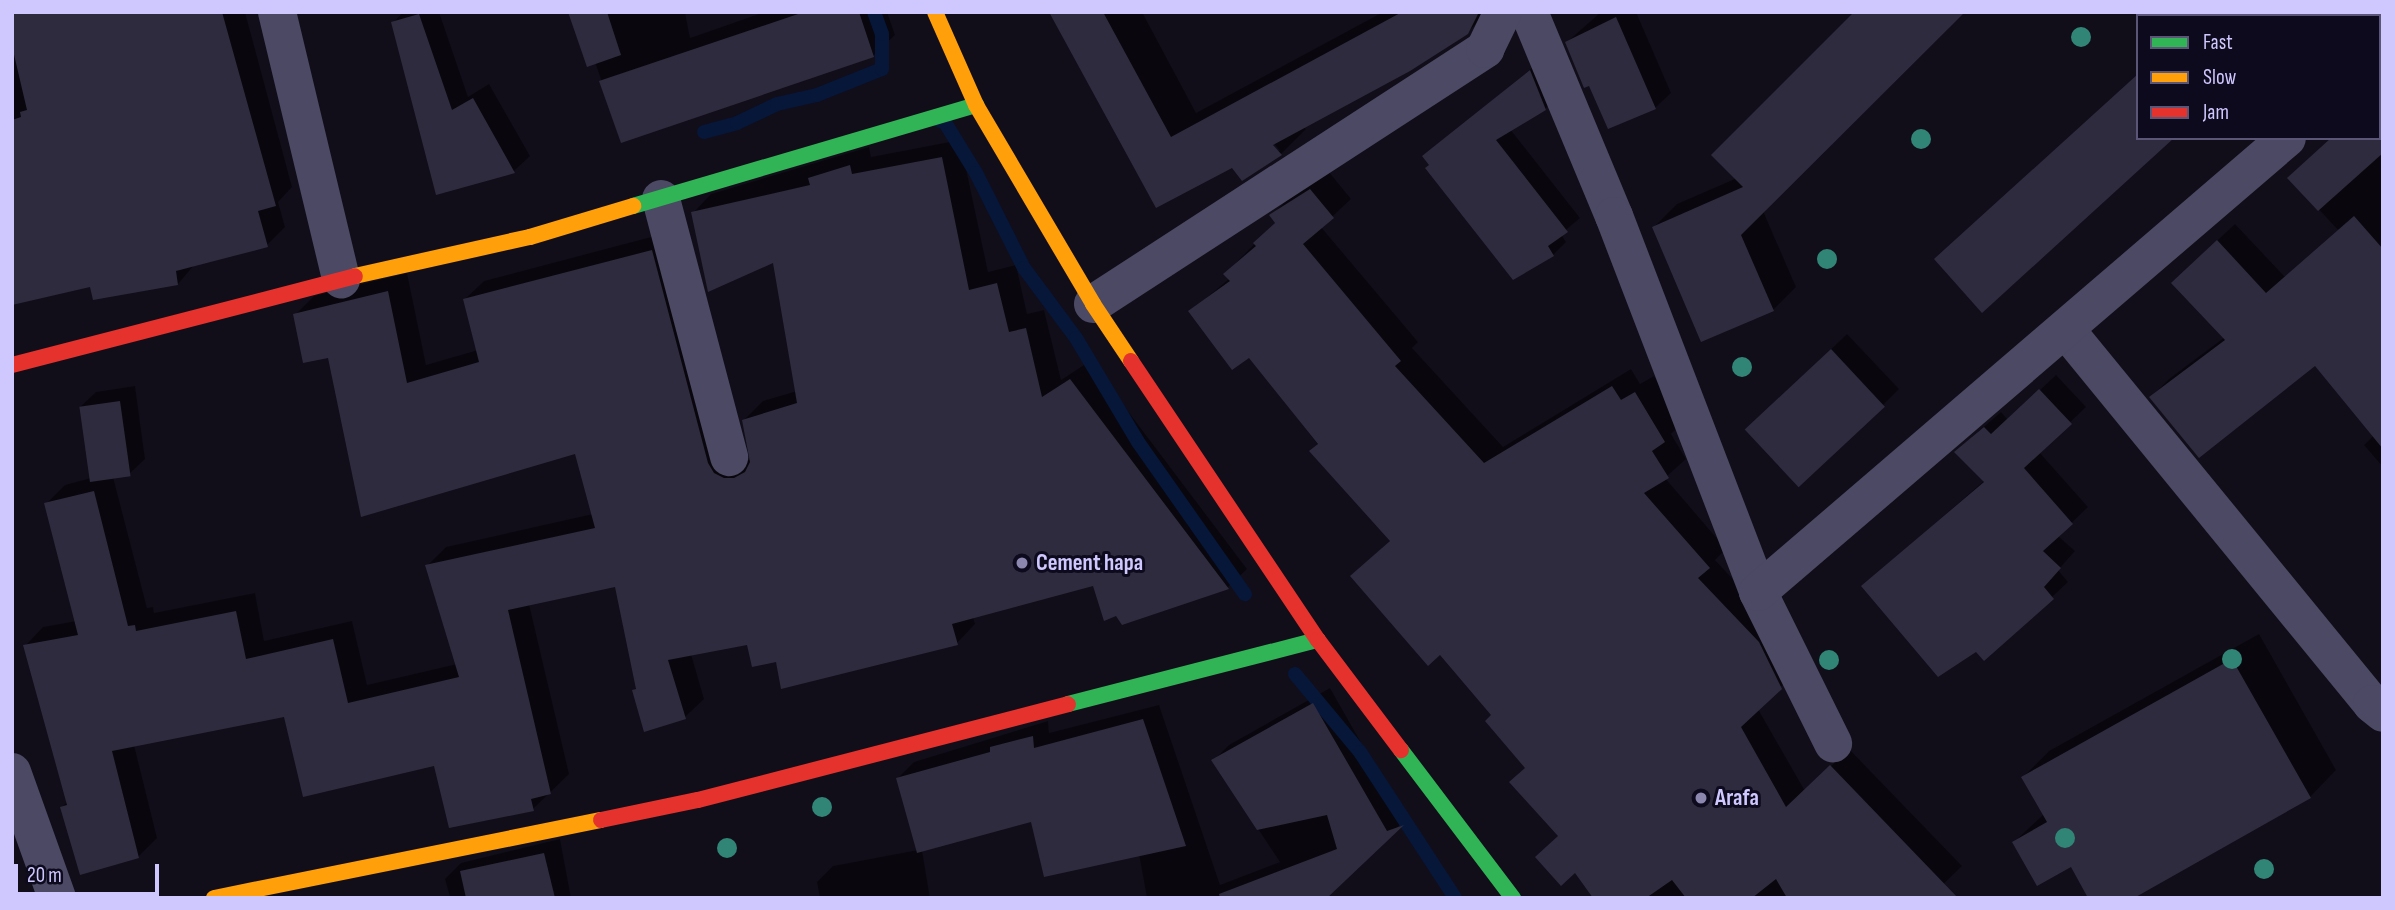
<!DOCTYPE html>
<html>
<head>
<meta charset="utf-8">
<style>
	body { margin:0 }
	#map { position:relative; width:2395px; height:910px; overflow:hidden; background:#110e1a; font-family:"Sofia Sans Condensed",sans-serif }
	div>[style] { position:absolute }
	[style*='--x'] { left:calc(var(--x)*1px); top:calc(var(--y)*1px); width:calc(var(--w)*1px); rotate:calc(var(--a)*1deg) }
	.shadow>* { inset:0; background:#0007 }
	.stream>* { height:14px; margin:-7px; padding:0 7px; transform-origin:7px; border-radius:7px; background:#06173a }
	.building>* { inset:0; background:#2f2b3e; transform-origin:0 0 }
	.street>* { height:38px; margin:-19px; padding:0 19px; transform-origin:19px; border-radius:19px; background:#4b4963 }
	.fast>* { height:16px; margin:-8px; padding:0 8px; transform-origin:8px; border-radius:8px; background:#30b455 }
	.slow>* { height:16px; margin:-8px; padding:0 8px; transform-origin:8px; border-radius:8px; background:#ff9f0a }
	.jam>* { height:16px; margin:-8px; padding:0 8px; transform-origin:8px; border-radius:8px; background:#e5322d }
	.trees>* { width:20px; height:20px; margin:-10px; border-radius:50%; background:#318577 }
	.dots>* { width:19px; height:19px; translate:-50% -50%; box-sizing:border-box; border:4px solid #0e0a1e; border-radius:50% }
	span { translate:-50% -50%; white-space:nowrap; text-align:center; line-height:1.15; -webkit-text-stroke:6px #0e0a1e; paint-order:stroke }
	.poi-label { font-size:23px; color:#cfc8ff; font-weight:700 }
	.left { translate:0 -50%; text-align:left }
	.frame { position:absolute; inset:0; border:14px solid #cfc8ff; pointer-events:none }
	.legend { position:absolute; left:2136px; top:14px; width:245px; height:126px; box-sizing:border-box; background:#0e0a1e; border:2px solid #5b5678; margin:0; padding:9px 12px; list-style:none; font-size:21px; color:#cfc8ff }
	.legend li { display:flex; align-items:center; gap:14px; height:35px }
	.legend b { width:35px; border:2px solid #5b5678 }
	.scale { position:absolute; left:14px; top:864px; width:145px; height:32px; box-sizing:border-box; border:4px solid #cfc8ff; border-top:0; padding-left:9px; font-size:21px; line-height:24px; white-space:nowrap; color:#cfc8ff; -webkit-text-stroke:5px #0e0a1e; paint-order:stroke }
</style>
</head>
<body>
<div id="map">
	<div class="shadow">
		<div style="clip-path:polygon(12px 12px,245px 12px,292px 187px,278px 202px,285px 227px,267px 245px,195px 264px,178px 284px,92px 285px,12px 303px)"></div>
		<div style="clip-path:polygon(403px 12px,439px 12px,468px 97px,489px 84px,530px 156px,514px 171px,437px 193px,393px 23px)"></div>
		<div style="clip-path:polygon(570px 12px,685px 12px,690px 38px,765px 12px,887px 12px,895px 35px,873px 56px,622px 141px,595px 62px)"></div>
		<div style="clip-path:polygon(evenodd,1051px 12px,1142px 12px,1196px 113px,1383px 12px,1487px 12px,1467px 33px,1304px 127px,1306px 129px,1281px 154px,1232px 165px,1156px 206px,1051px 12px,1269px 137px,1280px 151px,1276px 151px,1269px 137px)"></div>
		<div style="clip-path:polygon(1601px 12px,1636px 12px,1671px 93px,1655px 108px,1590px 83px,1567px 42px)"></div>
		<div style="clip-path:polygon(1543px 59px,1558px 96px,1545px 109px,1510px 129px,1580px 218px,1561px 234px,1566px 242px,1553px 255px,1430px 165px,1425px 156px)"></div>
		<div style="clip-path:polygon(2383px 68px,2383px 467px,2364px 445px,2374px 435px,2315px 364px,2151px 397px,2169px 379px,2225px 337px,2191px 265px,2235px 224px,2285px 277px,2338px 230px,2290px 178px,2379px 138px,2379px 72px)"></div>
		<div style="clip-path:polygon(960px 140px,988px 272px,1016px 265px,1027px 314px,1044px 310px,1061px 380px,1090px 361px,1247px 569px,1228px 587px,1123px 623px,1094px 584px,973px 617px,975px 624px,957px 643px,777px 660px,748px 643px,691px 654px,704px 699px,685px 717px,634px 690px,637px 687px,616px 585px,529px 604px,569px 774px,533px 809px,436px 763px,286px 715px,134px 745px,157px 838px,138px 857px,62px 807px,68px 801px,25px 646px,43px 627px,76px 621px,46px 504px,65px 485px,91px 478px,80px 407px,96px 392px,135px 386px,145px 459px,129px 474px,113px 477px,147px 608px,153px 607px,154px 613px,255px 593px,264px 641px,352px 621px,367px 685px,457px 664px,427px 566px,446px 547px,593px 514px,577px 451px,329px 356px,295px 315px,314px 296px,407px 273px,426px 365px,478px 350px,465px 299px,484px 281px,670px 232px,742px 460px,752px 460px,744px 420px,763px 401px,797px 391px,775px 261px,693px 213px,711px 194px,869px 147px,871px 157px)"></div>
		<div style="clip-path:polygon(1329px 172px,1351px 199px,1321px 227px,1418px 342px,1412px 348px,1503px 447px,1631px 369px,1640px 384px,1654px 376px,1682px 423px,1671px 434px,1686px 459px,1665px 478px,1726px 549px,1715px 560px,1776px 625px,1798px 670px,1758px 709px,1805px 791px,1849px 749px,1962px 866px,1929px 898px,1595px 898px,1527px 767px,1493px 715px,1440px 653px,1352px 576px,1391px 540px,1250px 356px,1191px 311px,1230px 278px,1225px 274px,1276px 222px,1271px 216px,1289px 198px)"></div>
		<div style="clip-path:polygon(1737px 178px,1763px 211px,1796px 287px,1773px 310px,1654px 227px,1677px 204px)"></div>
		<div style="clip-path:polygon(1847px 334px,1899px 389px,1883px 405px,1763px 414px)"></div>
		<div style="clip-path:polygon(2056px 375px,2086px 407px,2039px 452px,2088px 507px,2058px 536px,2075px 551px,2058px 570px,2068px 582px,2052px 597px,1976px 650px,1863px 586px,1985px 480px,1972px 437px,2001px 412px,2008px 420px)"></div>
		<div style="clip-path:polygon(2259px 634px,2336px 770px,2310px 797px,2071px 865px,2014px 842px,2044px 814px,2023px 777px,2049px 751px)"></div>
		<div style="clip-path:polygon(1330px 688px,1405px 820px,1324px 898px,1147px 898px,1139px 854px,1032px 820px,922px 850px,930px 898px,820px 898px,817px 882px,833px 866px,918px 850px,898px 778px,914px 762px,1048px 721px,1049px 733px,1159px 705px,1220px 885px,1280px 862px,1213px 761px,1229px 745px)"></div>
		<div style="clip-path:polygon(560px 839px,571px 898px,445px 898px,450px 897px,445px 879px,461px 863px)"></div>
	</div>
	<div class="stream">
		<div style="--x:940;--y:121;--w:4;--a:0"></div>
		<div style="--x:944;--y:121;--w:61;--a:58.4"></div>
		<div style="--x:976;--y:173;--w:106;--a:63.2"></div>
		<div style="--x:1024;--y:268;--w:87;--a:53.4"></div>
		<div style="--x:1076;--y:338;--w:121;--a:59.2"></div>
		<div style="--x:1138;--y:442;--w:186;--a:54.9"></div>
		<div style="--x:704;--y:132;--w:34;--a:-15"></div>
		<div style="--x:737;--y:123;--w:44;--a:-25.4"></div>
		<div style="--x:777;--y:104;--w:41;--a:-12.7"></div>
		<div style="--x:817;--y:95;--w:70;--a:-21.8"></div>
		<div style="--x:882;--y:69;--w:35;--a:-90"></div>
		<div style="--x:882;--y:34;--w:23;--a:-110"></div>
		<div style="--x:1295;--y:674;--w:102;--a:50.2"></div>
		<div style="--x:1360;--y:752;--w:174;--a:56.9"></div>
	</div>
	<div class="building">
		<div style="clip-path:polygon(12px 12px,222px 12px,276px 206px,258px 211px,268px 247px,176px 271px,178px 285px,93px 300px,90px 287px,12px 305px,12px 120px,21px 117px,20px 112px,27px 110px,12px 46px)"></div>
		<div style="clip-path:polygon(568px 12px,607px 12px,621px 55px,587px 67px)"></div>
		<div style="clip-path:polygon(804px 12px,859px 12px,874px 57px,621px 143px,599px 81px)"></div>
		<div style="clip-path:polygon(1049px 12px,1103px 12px,1171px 137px,1402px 12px,1479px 12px,1468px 34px,1410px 71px,1273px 145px,1282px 155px,1242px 181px,1232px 168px,1156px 208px)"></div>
		<div style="clip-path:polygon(1854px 12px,1965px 12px,1741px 235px,1774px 311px,1701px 342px,1652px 227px,1743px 187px,1711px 155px)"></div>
		<div style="clip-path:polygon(419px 14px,452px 110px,473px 98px,515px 173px,436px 195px,391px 22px)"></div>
		<div style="clip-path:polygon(1616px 17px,1656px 109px,1608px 129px,1589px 86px,1584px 88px,1565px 42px)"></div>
		<div style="clip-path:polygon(1530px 70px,1546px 110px,1496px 140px,1568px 232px,1548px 246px,1554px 256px,1513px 280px,1425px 168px,1429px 165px,1422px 156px)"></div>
		<div style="clip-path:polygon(2138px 74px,2138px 138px,2174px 138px,1982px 313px,1934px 259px)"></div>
		<div style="clip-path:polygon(2331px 138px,2383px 138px,2383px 153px,2318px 211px,2287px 178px)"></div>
		<div style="clip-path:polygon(942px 157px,969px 290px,997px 283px,1009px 332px,1026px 328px,1042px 397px,1070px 379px,1229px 589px,1122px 625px,1116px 616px,1104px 621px,1093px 586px,952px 624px,958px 645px,781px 689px,776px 662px,752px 667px,747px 645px,668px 660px,686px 719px,644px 732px,632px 690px,636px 689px,615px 587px,508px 610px,551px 794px,531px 799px,534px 811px,449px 828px,434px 766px,303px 797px,284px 717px,112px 751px,139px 858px,80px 875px,60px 807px,67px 805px,23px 645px,78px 635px,44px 503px,94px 491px,128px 626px,135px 625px,136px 631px,236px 611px,246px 659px,333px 639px,348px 703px,459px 677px,425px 565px,595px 528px,575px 454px,361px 517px,328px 358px,303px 363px,293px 314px,388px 291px,407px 383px,479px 362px,463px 299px,652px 250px,708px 463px,714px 473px,724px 478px,734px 478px,745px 472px,750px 462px,742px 420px,797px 403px,773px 263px,708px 292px,691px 212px,810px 185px,808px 178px,850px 165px,852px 174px)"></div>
		<div style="clip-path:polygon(1310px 189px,1334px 218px,1303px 244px,1401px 361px,1395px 366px,1484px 463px,1612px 386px,1621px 400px,1635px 392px,1665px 442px,1652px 451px,1669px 478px,1644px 493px,1710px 568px,1698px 578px,1759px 642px,1782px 689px,1741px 727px,1786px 807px,1830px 765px,1958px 898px,1787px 898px,1776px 879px,1752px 898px,1686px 898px,1672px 880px,1646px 898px,1593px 898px,1575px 873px,1561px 886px,1535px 857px,1558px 836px,1509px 782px,1525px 768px,1485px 721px,1491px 715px,1440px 655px,1428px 666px,1350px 576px,1390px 541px,1309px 451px,1318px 444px,1249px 358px,1232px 370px,1188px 311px,1230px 281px,1223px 274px,1256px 246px,1253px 243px,1275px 223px,1269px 215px)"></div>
		<div style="clip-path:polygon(2354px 216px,2383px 249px,2383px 449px,2315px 366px,2199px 458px,2149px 397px,2225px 340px,2171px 283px,2217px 240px,2266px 293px)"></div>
		<div style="left:1831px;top:349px;width:79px;height:118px;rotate:47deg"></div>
		<div style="clip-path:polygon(2039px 389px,2072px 424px,2024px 468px,2073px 524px,2043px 551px,2061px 568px,2044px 587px,2054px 599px,1984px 661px,1976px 652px,1938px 677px,1861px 586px,1984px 482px,1954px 452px,1984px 427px,1991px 434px)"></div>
		<div style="left:120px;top:401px;width:76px;height:41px;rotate:82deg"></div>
		<div style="clip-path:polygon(2232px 659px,2311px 798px,2134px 898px,2088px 898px,2071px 867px,2037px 886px,2012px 842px,2047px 822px,2021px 777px)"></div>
		<div style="clip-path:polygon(1313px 703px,1387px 831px,1404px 825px,1327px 898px,1220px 898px,1219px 894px,1337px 849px,1327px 815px,1257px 830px,1211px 760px)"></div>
		<div style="clip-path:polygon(1143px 719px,1186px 846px,1044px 877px,1031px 822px,917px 853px,896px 778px,990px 752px,990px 747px,1033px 736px,1034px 748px)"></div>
		<div style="clip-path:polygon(544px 853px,555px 898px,466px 898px,460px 871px)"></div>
	</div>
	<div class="street">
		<div style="--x:277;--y:12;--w:275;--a:76.5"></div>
		<div style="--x:1529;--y:12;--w:221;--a:67.4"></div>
		<div style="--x:1614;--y:216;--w:403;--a:69"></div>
		<div style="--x:1758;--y:592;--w:169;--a:63.6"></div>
		<div style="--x:2379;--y:59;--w:5;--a:-37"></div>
		<div style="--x:661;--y:199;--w:267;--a:75.2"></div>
		<div style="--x:1093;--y:304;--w:468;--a:-33"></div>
		<div style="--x:1485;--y:49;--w:41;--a:-64.1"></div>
		<div style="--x:2066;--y:330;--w:483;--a:50.7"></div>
		<div style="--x:2372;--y:704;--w:14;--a:39"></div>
		<div style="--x:1758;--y:592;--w:697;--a:-40.64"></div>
		<div style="--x:12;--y:772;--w:134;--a:70.3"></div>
	</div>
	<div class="fast">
		<div style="--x:633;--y:206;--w:358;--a:-16.4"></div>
		<div style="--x:1068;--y:704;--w:258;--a:-14.4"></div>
		<div style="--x:1401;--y:750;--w:186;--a:52.9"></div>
	</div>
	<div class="slow">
		<div style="--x:935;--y:12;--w:102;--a:66.2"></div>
		<div style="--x:976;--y:105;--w:231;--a:59.5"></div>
		<div style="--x:1093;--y:304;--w:69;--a:56.3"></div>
		<div style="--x:355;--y:276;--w:179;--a:-12.6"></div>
		<div style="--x:530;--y:237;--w:108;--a:-16.8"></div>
		<div style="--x:214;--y:898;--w:395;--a:-11.4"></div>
	</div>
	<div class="jam">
		<div style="--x:1131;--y:361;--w:336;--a:56.2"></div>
		<div style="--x:1318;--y:640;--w:138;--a:53"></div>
		<div style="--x:12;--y:365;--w:354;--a:-14.5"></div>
		<div style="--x:601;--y:820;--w:99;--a:-11.7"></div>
		<div style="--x:698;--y:800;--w:382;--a:-14.5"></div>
	</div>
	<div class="trees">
		<div style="left:2081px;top:37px"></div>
		<div style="left:1921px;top:139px"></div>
		<div style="left:1827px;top:259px"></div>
		<div style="left:1742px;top:367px"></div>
		<div style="left:2232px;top:659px"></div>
		<div style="left:1829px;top:660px"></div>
		<div style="left:822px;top:807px"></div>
		<div style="left:2065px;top:838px"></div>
		<div style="left:727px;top:848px"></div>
		<div style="left:2264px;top:869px"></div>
	</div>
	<div class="dots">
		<div style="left:1022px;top:563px;background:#8c87af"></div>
		<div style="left:1701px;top:798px;background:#8c87af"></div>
	</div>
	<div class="poi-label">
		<span class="left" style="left:1036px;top:563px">Cement hapa</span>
		<span class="left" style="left:1715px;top:798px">Arafa</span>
	</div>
	<div class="frame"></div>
	<ul class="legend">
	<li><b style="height:9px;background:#30b455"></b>Fast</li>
	<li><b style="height:9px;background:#ff9f0a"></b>Slow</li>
	<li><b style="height:9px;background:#e5322d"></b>Jam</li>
	</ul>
	<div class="scale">20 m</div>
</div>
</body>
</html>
